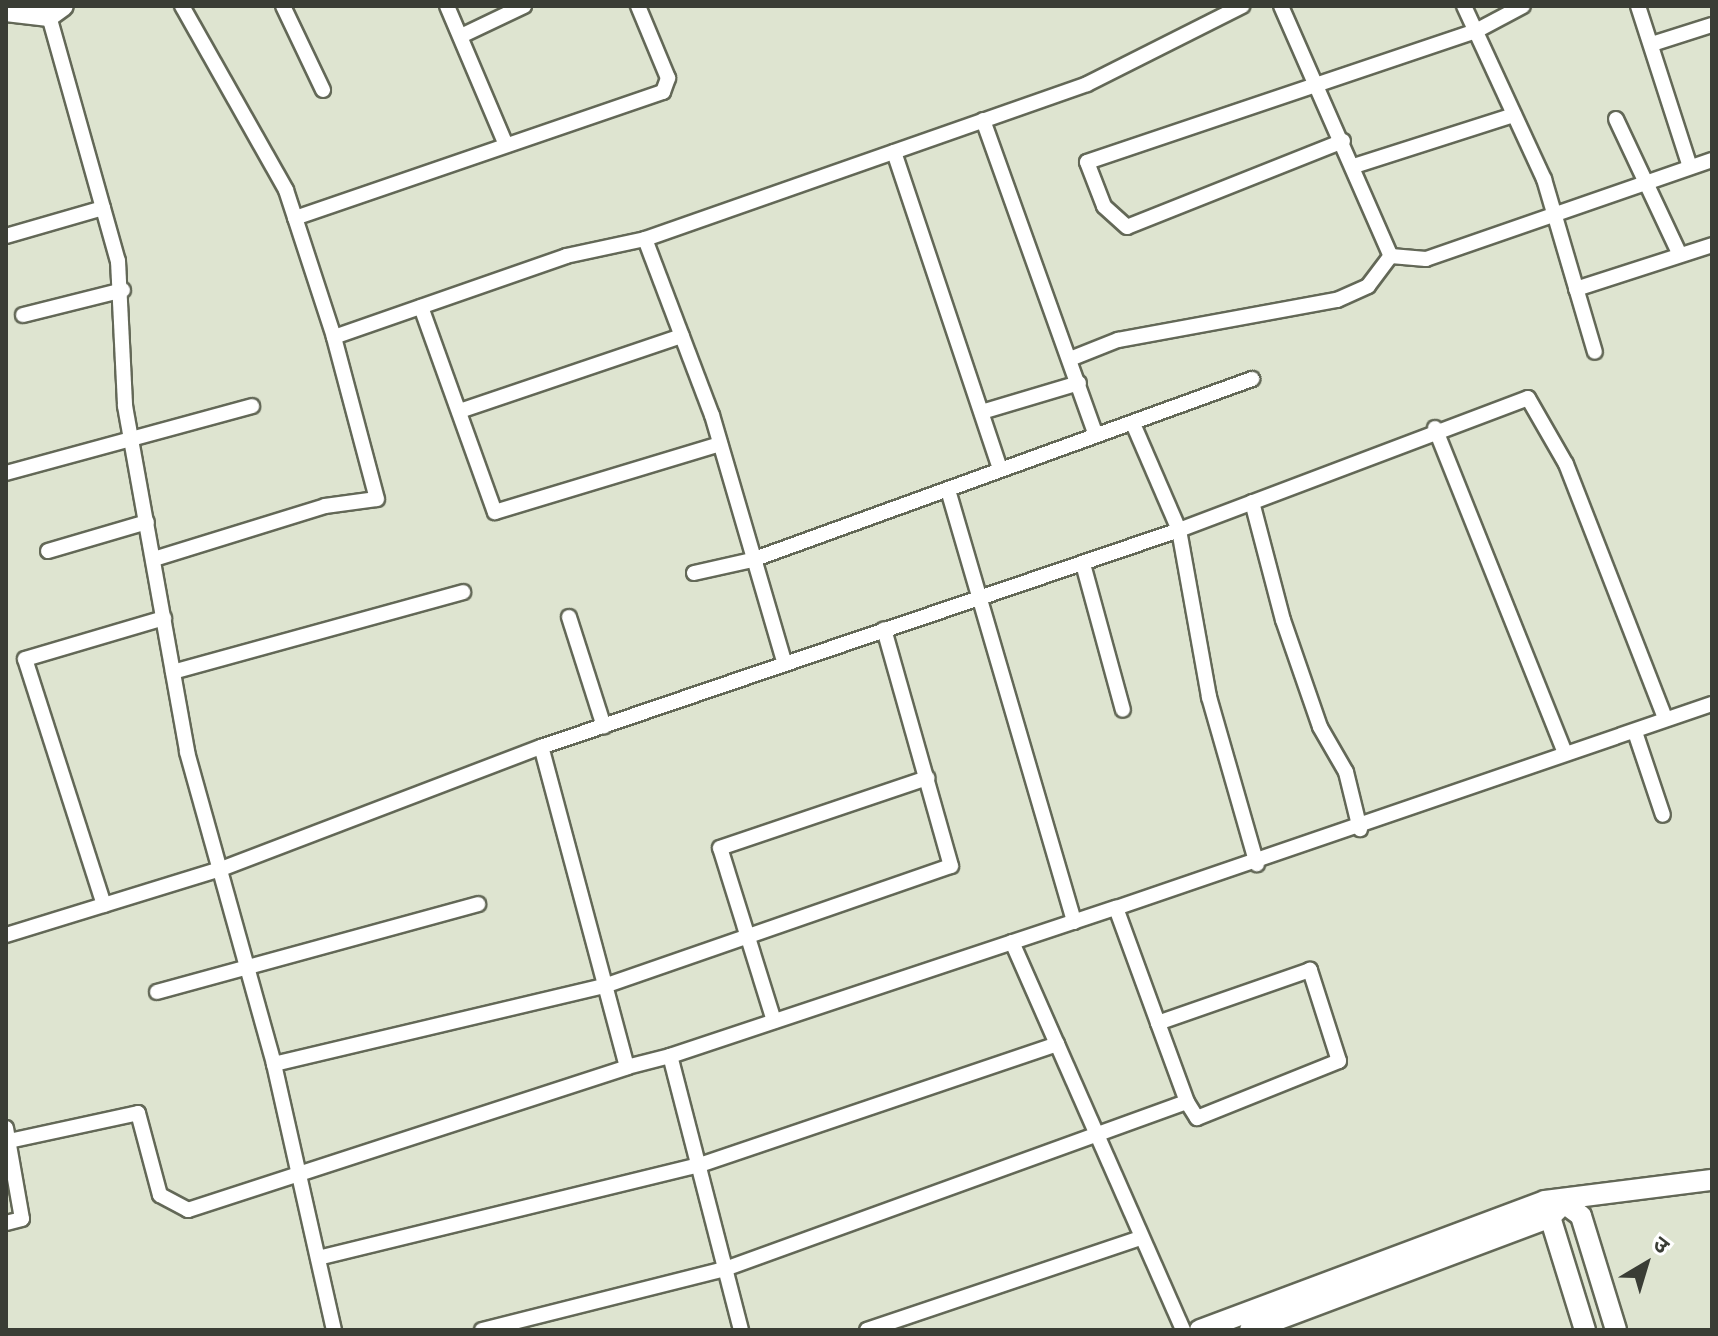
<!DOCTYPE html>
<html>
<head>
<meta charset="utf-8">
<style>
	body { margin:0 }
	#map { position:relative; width:1718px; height:1336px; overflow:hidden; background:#dee4d0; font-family:Rubik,"Noto Sans Devanagari",sans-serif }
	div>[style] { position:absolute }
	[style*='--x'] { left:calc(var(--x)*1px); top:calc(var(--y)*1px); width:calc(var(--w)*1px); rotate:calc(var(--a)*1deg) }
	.roads { filter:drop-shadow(2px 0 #636857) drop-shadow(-2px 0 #636857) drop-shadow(0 2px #636857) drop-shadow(0 -2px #636857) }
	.street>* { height:14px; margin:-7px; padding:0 7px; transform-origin:7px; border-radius:7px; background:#fff }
	.secondary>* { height:20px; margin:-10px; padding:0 10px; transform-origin:10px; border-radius:10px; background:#fff }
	span { translate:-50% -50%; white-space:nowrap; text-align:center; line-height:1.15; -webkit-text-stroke:6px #fff; paint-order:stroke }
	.frame { position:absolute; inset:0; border:8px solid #3a3d35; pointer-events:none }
	.north { position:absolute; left:1606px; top:1224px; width:80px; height:80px; -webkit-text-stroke:6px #fff; paint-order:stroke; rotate:38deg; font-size:22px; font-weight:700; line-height:32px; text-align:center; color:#3a3d35 }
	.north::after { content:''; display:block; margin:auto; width:28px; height:36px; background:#3a3d35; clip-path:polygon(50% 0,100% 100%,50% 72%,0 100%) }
</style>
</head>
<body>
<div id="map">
	<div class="roads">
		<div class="street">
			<div style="--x:182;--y:6;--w:211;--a:60.5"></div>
			<div style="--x:286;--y:190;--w:155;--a:71.9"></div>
			<div style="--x:334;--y:337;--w:246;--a:-19.2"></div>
			<div style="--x:566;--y:256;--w:81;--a:-12.1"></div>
			<div style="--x:645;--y:239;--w:188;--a:69.2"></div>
			<div style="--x:712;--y:415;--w:259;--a:73.7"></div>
			<div style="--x:283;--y:6;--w:93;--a:64.5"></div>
			<div style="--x:447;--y:6;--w:151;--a:67"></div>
			<div style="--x:1281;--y:6;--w:273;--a:66.3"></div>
			<div style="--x:1464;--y:6;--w:191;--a:65.2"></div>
			<div style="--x:1544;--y:179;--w:180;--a:73.6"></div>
			<div style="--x:1638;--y:6;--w:169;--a:72.1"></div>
			<div style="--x:49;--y:16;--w:255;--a:74.3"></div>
			<div style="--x:118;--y:261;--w:145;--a:87.2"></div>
			<div style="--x:125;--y:406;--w:352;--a:79.8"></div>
			<div style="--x:187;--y:752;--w:324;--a:74.4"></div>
			<div style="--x:274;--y:1064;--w:273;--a:77.3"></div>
			<div style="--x:461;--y:36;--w:70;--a:-25.5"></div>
			<div style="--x:1652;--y:44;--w:63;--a:-17.6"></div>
			<div style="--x:1616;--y:119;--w:150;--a:64.8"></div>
			<div style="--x:983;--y:120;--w:331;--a:70.3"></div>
			<div style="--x:1343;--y:141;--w:232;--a:158.3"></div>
			<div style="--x:1127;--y:227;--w:31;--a:-138"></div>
			<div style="--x:1104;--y:206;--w:47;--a:-111.1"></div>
			<div style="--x:1087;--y:162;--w:410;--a:-18.6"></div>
			<div style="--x:1476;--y:31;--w:53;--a:-28"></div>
			<div style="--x:894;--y:152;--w:333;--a:71.5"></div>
			<div style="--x:1354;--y:166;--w:168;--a:-17.7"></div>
			<div style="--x:295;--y:218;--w:389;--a:-18.9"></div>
			<div style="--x:663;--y:92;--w:15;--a:-70"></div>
			<div style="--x:668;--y:78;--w:78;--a:-112.6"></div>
			<div style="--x:6;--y:236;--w:101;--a:-16.1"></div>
			<div style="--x:645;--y:239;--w:468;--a:-19.3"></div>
			<div style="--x:1087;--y:84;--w:174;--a:-26.7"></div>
			<div style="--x:1391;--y:256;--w:35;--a:5"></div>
			<div style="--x:1426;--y:259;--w:303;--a:-19.1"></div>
			<div style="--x:1576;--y:289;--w:143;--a:-17.9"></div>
			<div style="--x:421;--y:307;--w:218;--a:70.2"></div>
			<div style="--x:495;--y:512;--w:235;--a:-16.8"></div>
			<div style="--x:23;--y:315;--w:103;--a:-14"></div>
			<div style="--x:1070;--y:359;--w:52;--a:-21.6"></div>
			<div style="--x:1118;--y:340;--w:223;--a:-10.4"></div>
			<div style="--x:1337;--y:300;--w:34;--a:-24"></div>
			<div style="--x:1368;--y:286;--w:38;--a:-53"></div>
			<div style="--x:463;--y:410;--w:231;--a:-18.7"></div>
			<div style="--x:985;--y:411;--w:98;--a:-16.6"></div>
			<div style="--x:1134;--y:426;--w:113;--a:66.6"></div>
			<div style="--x:1179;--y:530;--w:170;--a:79.8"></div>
			<div style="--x:1209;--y:697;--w:174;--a:74"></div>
			<div style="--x:1435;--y:428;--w:350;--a:68.2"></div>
			<div style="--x:6;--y:473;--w:255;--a:-15.2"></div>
			<div style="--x:948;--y:490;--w:450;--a:73.7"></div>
			<div style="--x:1252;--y:502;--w:122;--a:75.3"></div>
			<div style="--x:1283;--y:620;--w:113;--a:70.9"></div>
			<div style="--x:1320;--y:727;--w:52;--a:60"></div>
			<div style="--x:1346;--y:772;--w:59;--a:76.2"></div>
			<div style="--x:48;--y:551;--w:103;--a:-16.3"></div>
			<div style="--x:154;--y:559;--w:179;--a:-17.2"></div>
			<div style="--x:325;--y:506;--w:52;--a:-7.7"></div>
			<div style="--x:377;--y:499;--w:168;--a:-104.9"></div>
			<div style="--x:1083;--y:564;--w:151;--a:74.7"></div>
			<div style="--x:694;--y:573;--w:59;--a:-12.6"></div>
			<div style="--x:752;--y:560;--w:532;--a:-19.9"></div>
			<div style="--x:569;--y:617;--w:115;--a:72.3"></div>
			<div style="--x:173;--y:672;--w:301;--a:-15.4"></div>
			<div style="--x:1636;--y:735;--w:84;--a:71.4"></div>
			<div style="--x:104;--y:905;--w:258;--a:-107.8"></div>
			<div style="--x:25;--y:659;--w:145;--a:-16.4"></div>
			<div style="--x:1116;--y:908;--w:630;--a:-18.9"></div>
			<div style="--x:6;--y:935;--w:225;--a:-17.1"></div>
			<div style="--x:221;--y:869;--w:342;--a:-20.9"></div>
			<div style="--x:1012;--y:942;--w:111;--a:66.2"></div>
			<div style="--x:157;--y:992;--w:333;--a:-15.3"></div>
			<div style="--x:774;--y:1021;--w:181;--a:-107.3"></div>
			<div style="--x:720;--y:848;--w:219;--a:-18.7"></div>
			<div style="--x:670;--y:1056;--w:470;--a:-18.4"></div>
			<div style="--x:1116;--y:908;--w:122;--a:69.9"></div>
			<div style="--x:1158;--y:1023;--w:84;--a:69.8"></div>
			<div style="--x:1187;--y:1102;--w:19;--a:58"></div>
			<div style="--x:1197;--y:1118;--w:153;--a:-21.9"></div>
			<div style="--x:1339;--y:1061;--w:96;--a:-107.7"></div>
			<div style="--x:1310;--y:970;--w:161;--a:160.8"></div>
			<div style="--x:274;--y:1064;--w:339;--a:-13.3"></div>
			<div style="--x:604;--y:986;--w:367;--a:-19.1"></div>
			<div style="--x:951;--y:866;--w:246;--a:-105.8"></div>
			<div style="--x:6;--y:1128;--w:92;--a:80"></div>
			<div style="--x:22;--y:1219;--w:16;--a:166"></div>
			<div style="--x:9;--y:1141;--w:132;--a:-12.2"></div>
			<div style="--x:138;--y:1113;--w:85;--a:75"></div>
			<div style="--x:160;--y:1195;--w:32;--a:28"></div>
			<div style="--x:188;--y:1210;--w:462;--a:-18"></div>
			<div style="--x:318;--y:1258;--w:393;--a:-13.7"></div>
			<div style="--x:700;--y:1165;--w:377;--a:-18.7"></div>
			<div style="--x:1057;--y:1044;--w:313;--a:66.2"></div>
			<div style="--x:482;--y:1330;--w:251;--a:-14.1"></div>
			<div style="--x:725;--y:1269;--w:491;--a:-19.9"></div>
			<div style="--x:741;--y:1330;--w:283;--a:-104.5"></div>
			<div style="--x:670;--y:1056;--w:44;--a:165.7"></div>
			<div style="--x:627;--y:1067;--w:331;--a:-105"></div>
			<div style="--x:541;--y:747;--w:674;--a:-18.78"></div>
			<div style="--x:1179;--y:530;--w:373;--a:-20.7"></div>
			<div style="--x:1528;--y:398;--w:76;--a:60.1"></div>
			<div style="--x:1566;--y:464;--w:269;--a:68.7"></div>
			<div style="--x:867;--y:1330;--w:288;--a:-18.6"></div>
		</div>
		<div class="secondary">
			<div style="--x:6;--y:11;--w:43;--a:6.6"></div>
			<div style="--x:49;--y:16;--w:17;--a:-36"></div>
			<div style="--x:1564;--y:1203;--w:21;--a:37"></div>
			<div style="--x:1581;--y:1216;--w:119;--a:72.9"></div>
			<div style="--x:1546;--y:1204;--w:132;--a:72.8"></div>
			<div style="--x:1200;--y:1330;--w:368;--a:-20.5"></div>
			<div style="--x:1545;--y:1201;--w:168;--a:-7.2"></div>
			<div style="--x:1250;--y:1330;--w:321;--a:-20.6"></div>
			<div style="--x:1550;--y:1217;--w:20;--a:-45"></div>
		</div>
	</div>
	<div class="frame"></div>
	<div class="north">उ</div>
</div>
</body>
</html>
